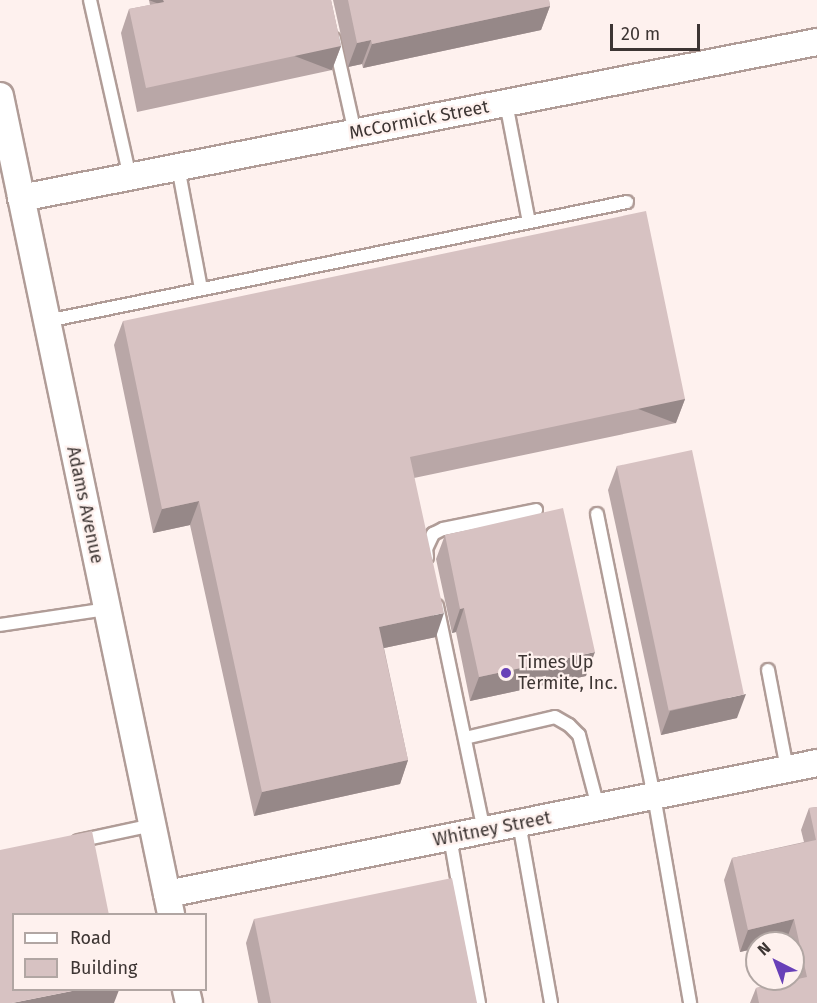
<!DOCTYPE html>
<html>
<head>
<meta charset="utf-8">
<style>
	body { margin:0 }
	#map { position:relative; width:817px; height:1003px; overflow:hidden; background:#fef1ee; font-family:"Fira Sans",sans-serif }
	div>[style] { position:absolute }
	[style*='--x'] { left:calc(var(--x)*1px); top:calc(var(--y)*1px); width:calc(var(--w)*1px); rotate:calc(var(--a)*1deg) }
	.roads { filter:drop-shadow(2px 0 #b09c97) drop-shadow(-2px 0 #b09c97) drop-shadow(0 2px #b09c97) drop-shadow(0 -2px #b09c97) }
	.lane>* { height:12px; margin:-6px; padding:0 6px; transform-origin:6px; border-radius:6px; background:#fff }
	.street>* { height:26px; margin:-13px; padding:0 13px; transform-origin:13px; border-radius:13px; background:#fff }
	.wall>* { inset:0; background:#b9a7a7 }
	.shaded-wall>* { inset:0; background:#968888; transform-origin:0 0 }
	.building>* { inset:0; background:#d7c2c2; transform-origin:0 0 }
	.dots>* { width:16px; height:16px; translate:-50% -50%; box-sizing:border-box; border:3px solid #fef1ee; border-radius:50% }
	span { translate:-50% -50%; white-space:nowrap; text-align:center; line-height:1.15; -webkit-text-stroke:4.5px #fef1ee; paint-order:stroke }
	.street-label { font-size:18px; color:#3d3533 }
	.poi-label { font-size:18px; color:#3d3533 }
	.left { translate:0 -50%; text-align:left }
	.legend { position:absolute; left:12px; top:913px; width:195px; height:78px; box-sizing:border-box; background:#fef1ee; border:2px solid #b1a6a3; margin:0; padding:8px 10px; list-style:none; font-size:18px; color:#3d3533 }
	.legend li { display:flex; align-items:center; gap:12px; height:30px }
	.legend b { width:30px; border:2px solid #b1a6a3 }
	.north { position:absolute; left:745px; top:931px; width:60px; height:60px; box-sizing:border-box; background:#fef1ee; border:2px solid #b1a6a3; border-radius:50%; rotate:318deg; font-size:16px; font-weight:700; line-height:24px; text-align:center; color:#3d3533 }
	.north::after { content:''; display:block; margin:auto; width:21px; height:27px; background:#6840b8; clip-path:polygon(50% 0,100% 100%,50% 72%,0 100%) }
	.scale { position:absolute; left:610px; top:24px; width:90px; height:27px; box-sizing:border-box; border:3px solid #3d3533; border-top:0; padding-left:8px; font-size:18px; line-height:21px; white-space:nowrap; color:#3d3533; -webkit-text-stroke:4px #fef1ee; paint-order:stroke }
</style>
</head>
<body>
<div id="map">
	<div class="roads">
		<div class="lane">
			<div style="--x:90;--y:0;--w:181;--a:77.3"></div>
			<div style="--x:334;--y:39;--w:96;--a:77.4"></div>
			<div style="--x:506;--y:103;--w:121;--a:79.1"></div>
			<div style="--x:178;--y:167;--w:124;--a:79.3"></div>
			<div style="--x:47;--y:321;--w:592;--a:-11.59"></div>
			<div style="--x:597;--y:514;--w:288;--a:78.6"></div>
			<div style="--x:654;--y:796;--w:210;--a:80.1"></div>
			<div style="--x:427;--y:557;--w:8;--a:-97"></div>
			<div style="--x:426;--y:549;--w:17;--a:-65"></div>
			<div style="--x:433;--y:534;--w:11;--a:-27"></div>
			<div style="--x:443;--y:529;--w:95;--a:-11.5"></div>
			<div style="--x:437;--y:606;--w:229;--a:78.2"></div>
			<div style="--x:0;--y:625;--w:108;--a:-8.5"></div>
			<div style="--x:768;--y:670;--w:101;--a:79.1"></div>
			<div style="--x:465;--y:738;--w:92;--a:-13.1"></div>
			<div style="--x:555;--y:717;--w:16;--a:30"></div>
			<div style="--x:569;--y:725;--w:14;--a:45"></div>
			<div style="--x:579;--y:735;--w:74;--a:75.2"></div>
			<div style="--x:519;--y:823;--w:183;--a:79.9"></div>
			<div style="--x:450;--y:837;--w:169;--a:80.1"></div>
			<div style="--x:78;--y:841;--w:77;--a:-12"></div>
		</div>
		<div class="street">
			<div style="--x:0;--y:96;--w:836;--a:78.19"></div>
			<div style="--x:21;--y:198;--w:811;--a:-11.09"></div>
			<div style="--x:167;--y:894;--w:663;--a:-11.39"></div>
			<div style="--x:186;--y:990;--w:13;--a:77"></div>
		</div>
	</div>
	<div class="wall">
		<div style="clip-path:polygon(149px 0,331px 0,341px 46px,332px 70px,137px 112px,121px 33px,129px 9px,150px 5px)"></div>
		<div style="clip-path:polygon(333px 0,549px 0,550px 6px,541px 30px,363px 68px,362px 64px,348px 67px)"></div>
		<div style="clip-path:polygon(123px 321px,685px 399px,676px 423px,414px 478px,436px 637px,384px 648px,408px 760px,400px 784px,254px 816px,190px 525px,153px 533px,114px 345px)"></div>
		<div style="clip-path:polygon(617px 466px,737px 718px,661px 735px,608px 490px)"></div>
		<div style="clip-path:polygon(445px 535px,586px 676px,470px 701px,456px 632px,452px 633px,436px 559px)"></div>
		<div style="clip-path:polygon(817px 807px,817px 1003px,750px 1003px,756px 988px,794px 980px,793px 974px,793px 943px,786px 943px,786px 941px,778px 943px,757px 943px,757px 948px,740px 952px,724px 880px,732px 858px,804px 842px,801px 830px,809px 808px)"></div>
		<div style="clip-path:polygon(254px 919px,477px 1003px,258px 1003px,246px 943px)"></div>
	</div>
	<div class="shaded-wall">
		<div style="clip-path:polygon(550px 6px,541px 30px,363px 68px,372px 44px)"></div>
		<div style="clip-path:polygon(371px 40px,362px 64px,348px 67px,357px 43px)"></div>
		<div style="left:341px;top:46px;width:26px;height:199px;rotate:111deg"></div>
		<div style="left:685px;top:399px;width:26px;height:281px;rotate:111deg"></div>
		<div style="clip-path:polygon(199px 501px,190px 525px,153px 533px,162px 509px)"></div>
		<div style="clip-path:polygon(464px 608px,456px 632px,452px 633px,460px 609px)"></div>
		<div style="clip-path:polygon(444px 613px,436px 637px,370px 651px,379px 627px)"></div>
		<div style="clip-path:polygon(595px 652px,586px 676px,470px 701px,479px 677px)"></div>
		<div style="clip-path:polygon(746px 694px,737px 718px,661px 735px,670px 711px)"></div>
		<div style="clip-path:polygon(408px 760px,400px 784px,254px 816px,262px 792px)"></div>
		<div style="clip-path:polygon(794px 919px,786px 941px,778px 943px,757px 943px,757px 948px,740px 952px,748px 930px)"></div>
		<div style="clip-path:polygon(77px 990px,119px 990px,114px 1003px,12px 1003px)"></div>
	</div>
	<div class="building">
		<div style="clip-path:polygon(163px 0,331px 0,341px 46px,146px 88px,129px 9px,164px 2px)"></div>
		<div style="clip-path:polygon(348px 0,549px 0,550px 6px,372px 44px,371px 40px,357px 43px)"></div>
		<div style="clip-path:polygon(646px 211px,685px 399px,410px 457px,444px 613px,379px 627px,408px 760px,262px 792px,199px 501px,162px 509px,123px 321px)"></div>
		<div style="left:692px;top:450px;width:250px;height:77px;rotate:78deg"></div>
		<div style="clip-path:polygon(563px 508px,595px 652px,479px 677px,464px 608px,460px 609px,445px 535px)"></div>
		<div style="clip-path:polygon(817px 807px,817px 1003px,759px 1003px,756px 988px,807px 977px,794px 919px,748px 930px,732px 858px,816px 840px,809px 808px)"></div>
		<div style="clip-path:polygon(92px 831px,109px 915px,14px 915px,14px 990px,77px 990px,12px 1003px,0 1003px,0 850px)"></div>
		<div style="clip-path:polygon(452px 878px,477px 1003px,271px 1003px,254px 919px)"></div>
	</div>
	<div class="dots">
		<div style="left:506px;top:673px;background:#6840b8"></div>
	</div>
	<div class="street-label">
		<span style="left:419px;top:120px;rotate:-11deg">McCormick Street</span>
		<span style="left:85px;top:505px;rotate:78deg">Adams Avenue</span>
		<span style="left:492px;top:829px;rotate:-11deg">Whitney Street</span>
	</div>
	<div class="poi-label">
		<span class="left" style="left:518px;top:673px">Times Up<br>Termite, Inc.</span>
	</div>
	<ul class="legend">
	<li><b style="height:8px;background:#fff"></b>Road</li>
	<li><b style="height:16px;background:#d7c2c2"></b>Building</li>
	</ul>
	<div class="north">N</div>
	<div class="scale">20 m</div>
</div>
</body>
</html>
